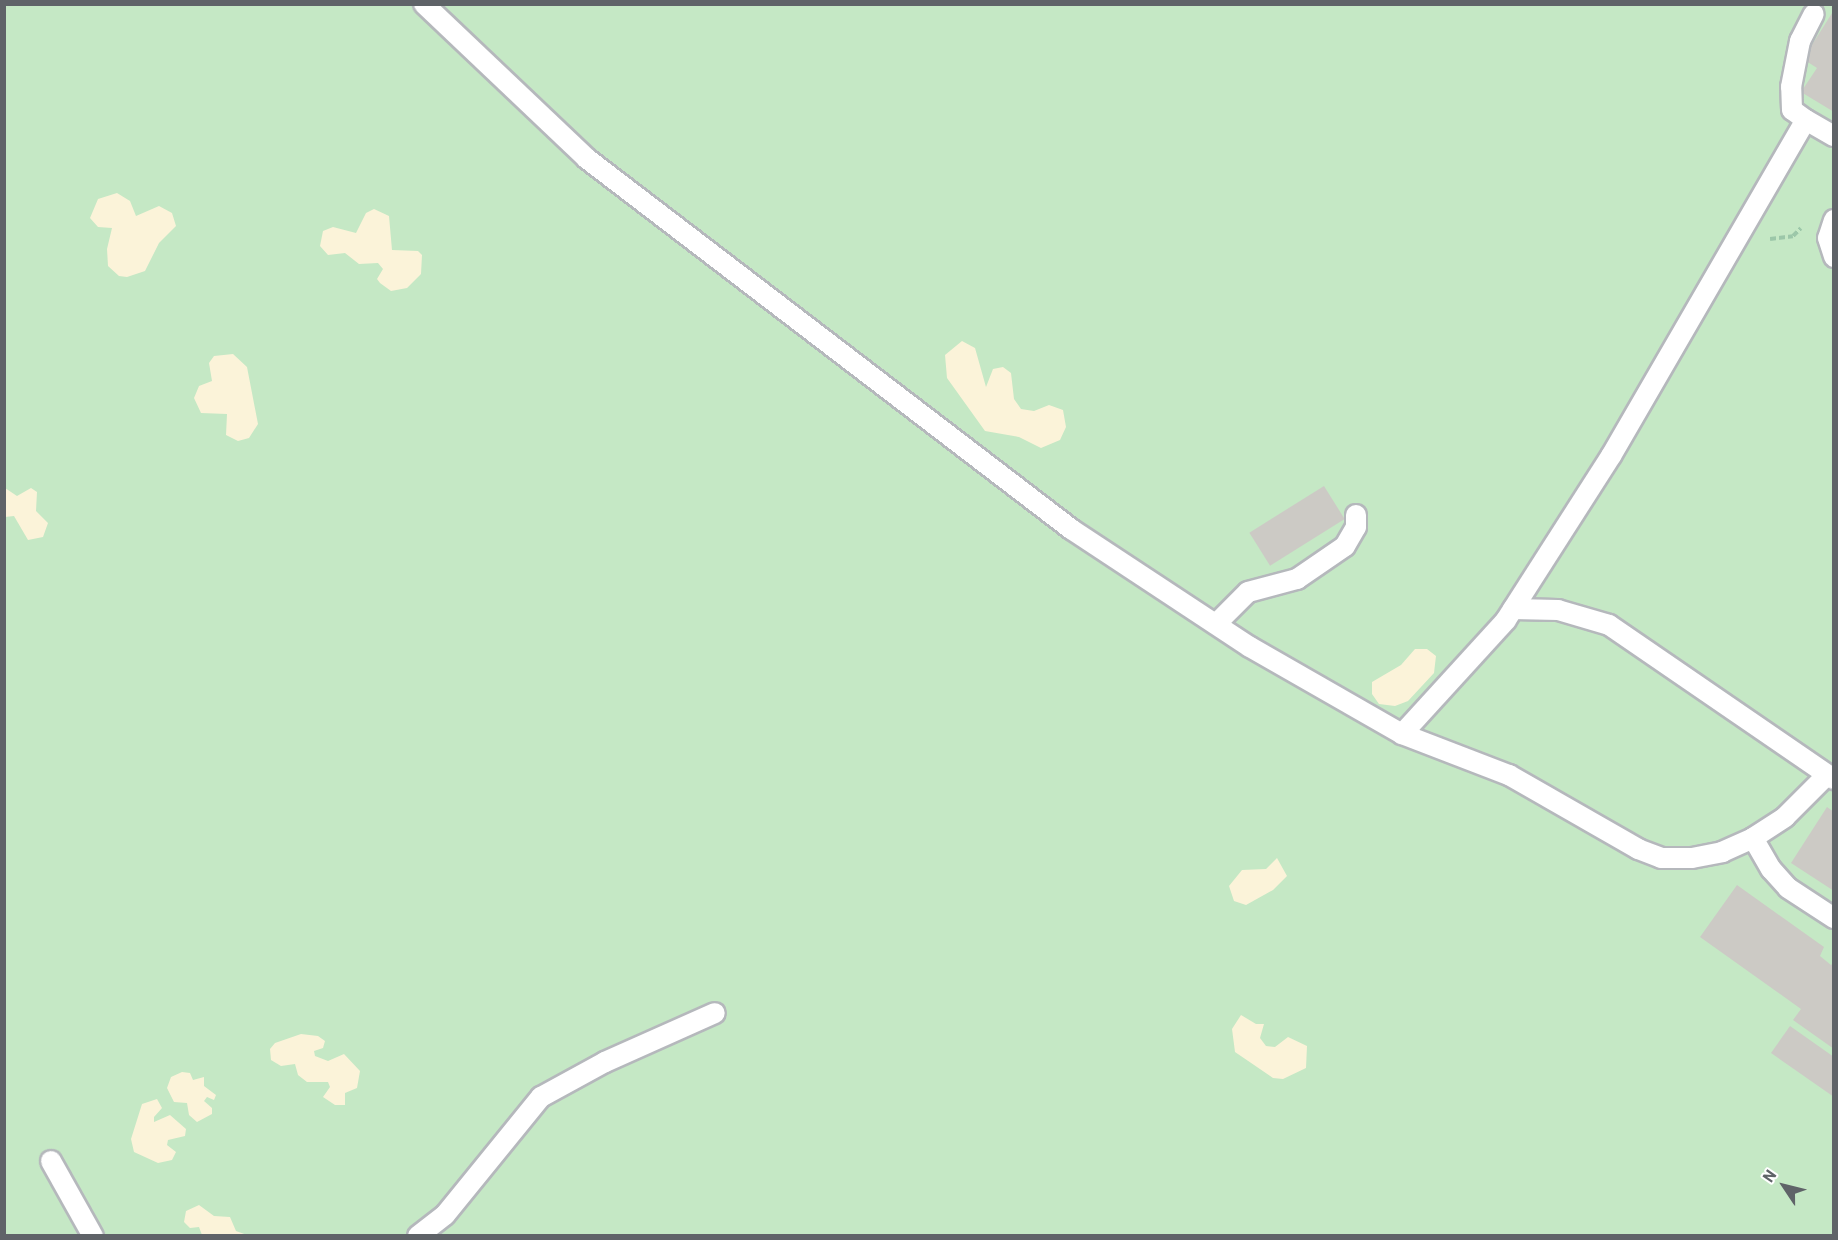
<!DOCTYPE html>
<html>
<head>
<meta charset="utf-8">
<style>
	body { margin:0 }
	#map { position:relative; width:1838px; height:1240px; overflow:hidden; background:#f1efe8; font-family:Barlow,sans-serif }
	div>[style] { position:absolute }
	[style*='--x'] { left:calc(var(--x)*1px); top:calc(var(--y)*1px); width:calc(var(--w)*1px); rotate:calc(var(--a)*1deg) }
	.green>* { inset:0; background:#c5e8c5; transform-origin:0 0 }
	.sand>* { inset:0; background:#fbf3d9 }
	.building>* { inset:0; background:#cccac5; transform-origin:0 0 }
	.path>* { height:4px; margin-top:-2px; transform-origin:0; background:repeating-linear-gradient(90deg,#9cc7a9 0 6px,transparent 0 9px) }
	.roads { filter:drop-shadow(2px 0 #b5b8bc) drop-shadow(-2px 0 #b5b8bc) drop-shadow(0 2px #b5b8bc) drop-shadow(0 -2px #b5b8bc) }
	.lane>* { height:20px; margin:-10px; padding:0 10px; transform-origin:10px; border-radius:10px; background:#fff }
	span { translate:-50% -50%; white-space:nowrap; text-align:center; line-height:1.15; -webkit-text-stroke:4.5px #fff; paint-order:stroke }
	.frame { position:absolute; inset:0; border:6px solid #5f6368; pointer-events:none }
	.north { position:absolute; left:1754px; top:1156px; width:60px; height:60px; -webkit-text-stroke:4px #fff; paint-order:stroke; rotate:305deg; font-size:16px; font-weight:700; line-height:24px; text-align:center; color:#5f6368 }
	.north::after { content:''; display:block; margin:auto; width:21px; height:27px; background:#5f6368; clip-path:polygon(50% 0,100% 100%,50% 72%,0 100%) }
</style>
</head>
<body>
<div id="map">
	<div class="green">
		<div style="left:5px;top:5px;width:1828px;height:1231px"></div>
	</div>
	<div class="sand">
		<div style="clip-path:polygon(117px 193px,130px 201px,136px 216px,159px 206px,172px 213px,176px 226px,159px 243px,145px 271px,127px 277px,119px 276px,108px 266px,107px 249px,112px 228px,98px 227px,90px 218px,98px 199px)"></div>
		<div style="clip-path:polygon(374px 209px,389px 216px,392px 250px,418px 251px,422px 255px,421px 274px,407px 288px,391px 291px,380px 283px,377px 279px,383px 269px,378px 263px,359px 264px,345px 253px,328px 255px,320px 246px,323px 231px,333px 227px,356px 233px,366px 213px)"></div>
		<div style="clip-path:polygon(962px 341px,975px 348px,986px 387px,993px 369px,1003px 367px,1011px 373px,1014px 399px,1021px 409px,1034px 411px,1049px 405px,1063px 410px,1066px 427px,1060px 440px,1041px 448px,1019px 437px,985px 431px,947px 378px,945px 355px)"></div>
		<div style="clip-path:polygon(233px 354px,247px 367px,258px 424px,249px 438px,238px 441px,226px 435px,227px 414px,201px 413px,194px 398px,199px 386px,212px 381px,209px 363px,214px 356px)"></div>
		<div style="clip-path:polygon(5px 488px,17px 496px,31px 488px,37px 492px,36px 511px,48px 523px,43px 537px,28px 540px,14px 516px,5px 517px)"></div>
		<div style="clip-path:polygon(1415px 649px,1427px 649px,1436px 656px,1434px 673px,1408px 701px,1395px 706px,1379px 704px,1372px 694px,1372px 682px,1401px 665px)"></div>
		<div style="clip-path:polygon(1277px 858px,1287px 876px,1273px 890px,1246px 905px,1234px 901px,1229px 886px,1242px 870px,1266px 869px)"></div>
		<div style="clip-path:polygon(1241px 1015px,1256px 1024px,1264px 1024px,1260px 1038px,1266px 1046px,1275px 1047px,1288px 1037px,1307px 1046px,1306px 1068px,1283px 1079px,1273px 1078px,1235px 1052px,1232px 1029px)"></div>
		<div style="clip-path:polygon(301px 1034px,318px 1036px,325px 1041px,323px 1048px,314px 1051px,315px 1056px,328px 1061px,344px 1054px,360px 1071px,357px 1088px,345px 1093px,345px 1105px,335px 1105px,323px 1097px,330px 1087px,328px 1082px,307px 1082px,298px 1075px,295px 1064px,281px 1066px,271px 1060px,270px 1049px,275px 1043px)"></div>
		<div style="clip-path:polygon(182px 1072px,190px 1073px,193px 1080px,204px 1077px,204px 1086px,216px 1095px,214px 1100px,207px 1097px,204px 1101px,212px 1108px,212px 1114px,197px 1122px,189px 1115px,187px 1103px,174px 1102px,167px 1088px,171px 1077px)"></div>
		<div style="clip-path:polygon(157px 1099px,162px 1108px,154px 1117px,154px 1122px,170px 1115px,186px 1129px,185px 1136px,168px 1140px,167px 1145px,176px 1152px,172px 1160px,158px 1163px,134px 1152px,131px 1139px,142px 1104px)"></div>
		<div style="clip-path:polygon(199px 1205px,214px 1216px,230px 1217px,236px 1231px,247px 1235px,202px 1235px,199px 1227px,190px 1228px,184px 1222px,186px 1211px)"></div>
	</div>
	<div class="building">
		<div style="clip-path:polygon(1834px 10px,1834px 112px,1801px 92px,1817px 68px,1803px 59px)"></div>
		<div style="left:1324px;top:486px;width:39px;height:88px;rotate:58deg"></div>
		<div style="clip-path:polygon(1827px 807px,1834px 812px,1834px 891px,1791px 863px)"></div>
		<div style="clip-path:polygon(1737px 885px,1824px 947px,1820px 956px,1831px 965px,1834px 962px,1834px 1049px,1793px 1020px,1801px 1009px,1700px 937px)"></div>
		<div style="clip-path:polygon(1790px 1026px,1834px 1057px,1834px 1097px,1771px 1053px)"></div>
	</div>
	<div class="path">
		<div style="--x:1770;--y:239;--w:23;--a:-7"></div>
		<div style="--x:1793;--y:236;--w:11;--a:-45"></div>
	</div>
	<div class="roads">
		<div class="lane">
			<div style="--x:424;--y:4;--w:224;--a:43.5"></div>
			<div style="--x:586;--y:158;--w:611;--a:37.41"></div>
			<div style="--x:1071;--y:529;--w:214;--a:33.4"></div>
			<div style="--x:1250;--y:647;--w:175;--a:29.8"></div>
			<div style="--x:1402;--y:734;--w:115;--a:21"></div>
			<div style="--x:1509;--y:775;--w:149;--a:29.8"></div>
			<div style="--x:1638;--y:849;--w:25;--a:21"></div>
			<div style="--x:1661;--y:858;--w:31;--a:0"></div>
			<div style="--x:1692;--y:858;--w:31;--a:-11"></div>
			<div style="--x:1722;--y:852;--w:34;--a:-24"></div>
			<div style="--x:1753;--y:838;--w:38;--a:-33"></div>
			<div style="--x:1785;--y:817;--w:58;--a:-45"></div>
			<div style="--x:1806;--y:120;--w:17;--a:-144"></div>
			<div style="--x:1792;--y:110;--w:23;--a:-92"></div>
			<div style="--x:1791;--y:87;--w:47;--a:-78.9"></div>
			<div style="--x:1800;--y:41;--w:30;--a:-63"></div>
			<div style="--x:1834;--y:220;--w:19;--a:108"></div>
			<div style="--x:1828;--y:238;--w:20;--a:72"></div>
			<div style="--x:1513;--y:609;--w:45;--a:1.3"></div>
			<div style="--x:1558;--y:610;--w:53;--a:16.4"></div>
			<div style="--x:1609;--y:625;--w:273;--a:34.4"></div>
			<div style="--x:1216;--y:624;--w:45;--a:-45"></div>
			<div style="--x:1248;--y:592;--w:51;--a:-14.9"></div>
			<div style="--x:1297;--y:579;--w:58;--a:-34.5"></div>
			<div style="--x:1345;--y:546;--w:22;--a:-60"></div>
			<div style="--x:1356;--y:527;--w:12;--a:-90"></div>
			<div style="--x:1402;--y:734;--w:154;--a:-47.6"></div>
			<div style="--x:1506;--y:620;--w:195;--a:-57.4"></div>
			<div style="--x:1611;--y:456;--w:388;--a:-59.9"></div>
			<div style="--x:1806;--y:120;--w:32;--a:30"></div>
			<div style="--x:1753;--y:838;--w:36;--a:60"></div>
			<div style="--x:1771;--y:869;--w:25;--a:48"></div>
			<div style="--x:1788;--y:888;--w:55;--a:33.1"></div>
			<div style="--x:51;--y:1161;--w:86;--a:60.8"></div>
			<div style="--x:418;--y:1236;--w:34;--a:-38"></div>
			<div style="--x:445;--y:1215;--w:152;--a:-50.9"></div>
			<div style="--x:541;--y:1097;--w:73;--a:-28.7"></div>
			<div style="--x:605;--y:1062;--w:120;--a:-24"></div>
		</div>
	</div>
	<div class="frame"></div>
	<div class="north">N</div>
</div>
</body>
</html>
